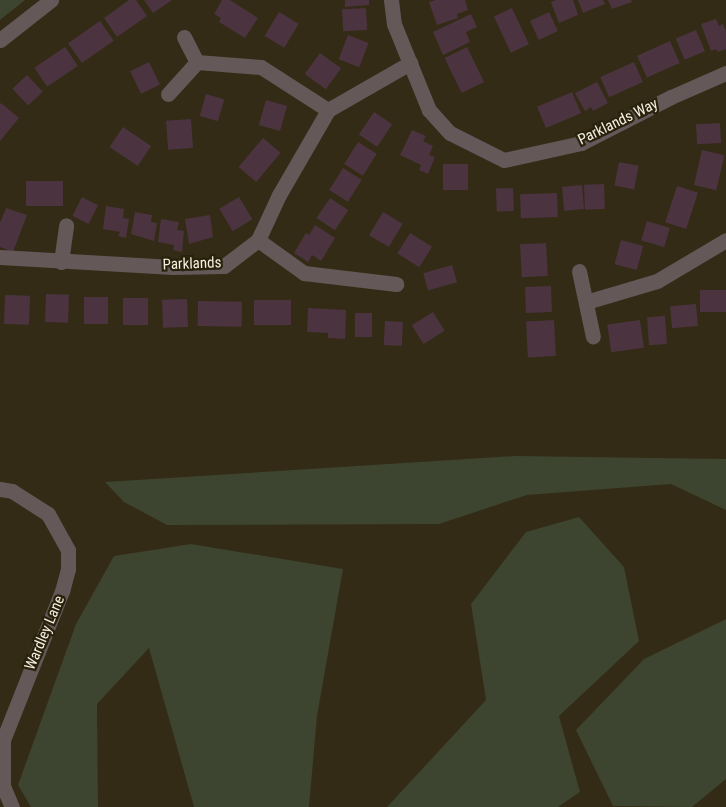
<!DOCTYPE html>
<html>
<head>
<meta charset="utf-8">
<style>
	body { margin:0 }
	#map { position:relative; width:726px; height:807px; overflow:hidden; background:#332b15; font-family:"Roboto Condensed",sans-serif }
	div>[style] { position:absolute }
	[style*='--x'] { left:calc(var(--x)*1px); top:calc(var(--y)*1px); width:calc(var(--w)*1px); rotate:calc(var(--a)*1deg) }
	.green>* { inset:0; background:#3d442f }
	.building>* { inset:0; background:#4b3440; transform-origin:0 0 }
	.minor>* { height:15px; margin:-7.5px; padding:0 7.5px; transform-origin:7.5px; border-radius:7.5px; background:#655859 }
	span { translate:-50% -50%; white-space:nowrap; text-align:center; line-height:1.15; -webkit-text-stroke:4.5px #29210b; paint-order:stroke }
	.street-label { font-size:15px; color:#f4efe1 }
</style>
</head>
<body>
<div id="map">
	<div class="green">
		<div style="clip-path:polygon(0 0,25px 0,0 20px)"></div>
		<div style="clip-path:polygon(515px 456px,726px 459px,726px 510px,671px 484px,527px 495px,439px 524px,167px 525px,124px 502px,105px 482px)"></div>
		<div style="clip-path:polygon(579px 517px,624px 567px,639px 641px,559px 716px,580px 792px,558px 807px,387px 807px,486px 700px,471px 604px,526px 532px)"></div>
		<div style="clip-path:polygon(191px 544px,343px 569px,317px 716px,309px 807px,194px 807px,149px 648px,97px 704px,98px 807px,31px 807px,18px 785px,76px 624px,114px 556px)"></div>
		<div style="clip-path:polygon(726px 619px,726px 779px,692px 807px,613px 806px,576px 730px,644px 659px)"></div>
	</div>
	<div class="building">
		<div style="clip-path:polygon(129px 0,136px 0,147px 16px,117px 37px,104px 18px)"></div>
		<div style="clip-path:polygon(144px 0,172px 0,153px 13px)"></div>
		<div style="clip-path:polygon(222px 0,230px 0,258px 18px,245px 38px,219px 22px,221px 18px,214px 14px)"></div>
		<div style="clip-path:polygon(345px 0,369px 0,369px 5px,345px 7px)"></div>
		<div style="clip-path:polygon(436px 0,465px 0,468px 10px,457px 14px,458px 18px,437px 25px,429px 2px)"></div>
		<div style="clip-path:polygon(556px 0,573px 0,578px 15px,559px 23px,551px 2px)"></div>
		<div style="clip-path:polygon(578px 0,603px 0,605px 4px,583px 13px)"></div>
		<div style="clip-path:polygon(608px 0,631px 0,632px 2px,612px 9px)"></div>
		<div style="left:366px;top:8px;width:22px;height:24px;rotate:87deg"></div>
		<div style="left:512px;top:8px;width:40px;height:20px;rotate:65deg"></div>
		<div style="left:279px;top:12px;width:23px;height:28px;rotate:31deg"></div>
		<div style="left:549px;top:12px;width:21px;height:21px;rotate:65deg"></div>
		<div style="clip-path:polygon(471px 14px,477px 27px,466px 32px,470px 42px,443px 55px,433px 32px)"></div>
		<div style="clip-path:polygon(716px 19px,719px 26px,723px 24px,726px 31px,726px 49px,718px 52px,716px 49px,711px 51px,701px 24px)"></div>
		<div style="left:100px;top:21px;width:24px;height:39px;rotate:55deg"></div>
		<div style="left:696px;top:30px;width:23px;height:22px;rotate:67deg"></div>
		<div style="left:348px;top:35px;width:22px;height:26px;rotate:21deg"></div>
		<div style="left:670px;top:41px;width:24px;height:36px;rotate:66deg"></div>
		<div style="left:65px;top:47px;width:23px;height:37px;rotate:56deg"></div>
		<div style="left:467px;top:47px;width:39px;height:25px;rotate:64deg"></div>
		<div style="left:320px;top:53px;width:26px;height:26px;rotate:36deg"></div>
		<div style="left:149px;top:62px;width:25px;height:21px;rotate:64deg"></div>
		<div style="left:634px;top:62px;width:22px;height:37px;rotate:66deg"></div>
		<div style="left:27px;top:75px;width:23px;height:20px;rotate:47deg"></div>
		<div style="clip-path:polygon(597px 82px,608px 103px,593px 111px,591px 107px,585px 111px,575px 93px)"></div>
		<div style="left:572px;top:92px;width:23px;height:38px;rotate:67deg"></div>
		<div style="left:206px;top:94px;width:19px;height:23px;rotate:16deg"></div>
		<div style="left:266px;top:100px;width:22px;height:26px;rotate:16deg"></div>
		<div style="clip-path:polygon(1px 103px,19px 118px,0 141px,0 104px)"></div>
		<div style="left:374px;top:112px;width:22px;height:27px;rotate:34deg"></div>
		<div style="left:191px;top:119px;width:29px;height:25px;rotate:86deg"></div>
		<div style="left:720px;top:123px;width:20px;height:24px;rotate:87deg"></div>
		<div style="left:123px;top:127px;width:34px;height:24px;rotate:34deg"></div>
		<div style="clip-path:polygon(412px 130px,426px 136px,423px 141px,433px 146px,429px 155px,435px 157px,428px 174px,419px 170px,421px 165px,400px 155px)"></div>
		<div style="left:263px;top:138px;width:23px;height:38px;rotate:40deg"></div>
		<div style="left:358px;top:142px;width:22px;height:26px;rotate:32deg"></div>
		<div style="left:702px;top:150px;width:23px;height:36px;rotate:13deg"></div>
		<div style="left:619px;top:162px;width:20px;height:24px;rotate:11deg"></div>
		<div style="left:443px;top:164px;width:25px;height:26px"></div>
		<div style="left:343px;top:168px;width:22px;height:26px;rotate:32deg"></div>
		<div style="left:26px;top:181px;width:37px;height:25px"></div>
		<div style="left:604px;top:184px;width:25px;height:20px;rotate:88deg"></div>
		<div style="left:582px;top:185px;width:24px;height:20px;rotate:85deg"></div>
		<div style="left:677px;top:186px;width:22px;height:38px;rotate:18deg"></div>
		<div style="left:513px;top:188px;width:23px;height:17px;rotate:88deg"></div>
		<div style="left:557px;top:193px;width:24px;height:37px;rotate:88deg"></div>
		<div style="left:82px;top:197px;width:18px;height:21px;rotate:27deg"></div>
		<div style="left:239px;top:197px;width:26px;height:23px;rotate:59deg"></div>
		<div style="left:330px;top:198px;width:22px;height:24px;rotate:34deg"></div>
		<div style="clip-path:polygon(106px 206px,124px 209px,123px 218px,129px 219px,126px 238px,118px 236px,120px 232px,103px 229px)"></div>
		<div style="clip-path:polygon(6px 208px,27px 215px,13px 252px,0 247px,0 223px)"></div>
		<div style="clip-path:polygon(135px 212px,152px 215px,151px 222px,157px 223px,154px 241px,131px 234px)"></div>
		<div style="left:383px;top:212px;width:23px;height:27px;rotate:31deg"></div>
		<div style="clip-path:polygon(210px 215px,213px 237px,189px 244px,185px 219px)"></div>
		<div style="clip-path:polygon(161px 219px,179px 222px,177px 230px,184px 231px,182px 252px,173px 250px,174px 245px,158px 242px)"></div>
		<div style="left:647px;top:221px;width:24px;height:20px;rotate:17deg"></div>
		<div style="clip-path:polygon(315px 225px,335px 238px,321px 261px,312px 255px,308px 262px,294px 253px,306px 233px,309px 235px)"></div>
		<div style="left:410px;top:233px;width:26px;height:24px;rotate:32deg"></div>
		<div style="left:621px;top:240px;width:23px;height:25px;rotate:15deg"></div>
		<div style="left:546px;top:243px;width:33px;height:26px;rotate:87deg"></div>
		<div style="left:452px;top:265px;width:18px;height:30px;rotate:74deg"></div>
		<div style="left:551px;top:286px;width:26px;height:26px;rotate:88deg"></div>
		<div style="left:726px;top:290px;width:22px;height:26px;rotate:90deg"></div>
		<div style="left:46px;top:294px;width:23px;height:28px;rotate:2deg"></div>
		<div style="left:5px;top:295px;width:25px;height:29px;rotate:2deg"></div>
		<div style="left:84px;top:297px;width:24px;height:27px"></div>
		<div style="left:148px;top:298px;width:27px;height:25px;rotate:90deg"></div>
		<div style="left:187px;top:299px;width:28px;height:25px;rotate:88deg"></div>
		<div style="left:254px;top:300px;width:37px;height:25px"></div>
		<div style="left:198px;top:301px;width:44px;height:25px;rotate:1deg"></div>
		<div style="left:696px;top:304px;width:22px;height:26px;rotate:85deg"></div>
		<div style="clip-path:polygon(308px 308px,346px 310px,345px 339px,328px 338px,328px 333px,307px 332px)"></div>
		<div style="left:433px;top:312px;width:22px;height:25px;rotate:58deg"></div>
		<div style="left:355px;top:313px;width:17px;height:24px"></div>
		<div style="left:665px;top:316px;width:28px;height:18px;rotate:86deg"></div>
		<div style="left:554px;top:320px;width:36px;height:28px;rotate:87deg"></div>
		<div style="left:640px;top:320px;width:28px;height:33px;rotate:82deg"></div>
		<div style="left:385px;top:321px;width:18px;height:24px;rotate:3deg"></div>
	</div>
	<div class="minor">
		<div style="--x:391;--y:0;--w:24;--a:83"></div>
		<div style="--x:394;--y:24;--w:93;--a:67.9"></div>
		<div style="--x:429;--y:110;--w:31;--a:48"></div>
		<div style="--x:450;--y:133;--w:60;--a:26.6"></div>
		<div style="--x:504;--y:160;--w:79;--a:-12.4"></div>
		<div style="--x:581;--y:143;--w:101;--a:-27.1"></div>
		<div style="--x:671;--y:97;--w:60;--a:-23.6"></div>
		<div style="--x:184;--y:37;--w:28;--a:63"></div>
		<div style="--x:0;--y:40;--w:65;--a:-38.1"></div>
		<div style="--x:168;--y:94;--w:43;--a:-47.8"></div>
		<div style="--x:197;--y:62;--w:64;--a:4.5"></div>
		<div style="--x:261;--y:67;--w:80;--a:32.7"></div>
		<div style="--x:258;--y:240;--w:57;--a:35.7"></div>
		<div style="--x:304;--y:273;--w:93;--a:6.8"></div>
		<div style="--x:0;--y:257;--w:173;--a:3.3"></div>
		<div style="--x:173;--y:267;--w:51;--a:-1.1"></div>
		<div style="--x:224;--y:266;--w:43;--a:-37.4"></div>
		<div style="--x:258;--y:240;--w:50;--a:-65"></div>
		<div style="--x:279;--y:195;--w:98;--a:-60"></div>
		<div style="--x:328;--y:110;--w:95;--a:-29.8"></div>
		<div style="--x:61;--y:262;--w:37;--a:-82"></div>
		<div style="--x:579;--y:271;--w:67;--a:78"></div>
		<div style="--x:586;--y:302;--w:74;--a:-16.5"></div>
		<div style="--x:657;--y:281;--w:80;--a:-30.7"></div>
		<div style="--x:0;--y:489;--w:12;--a:9"></div>
		<div style="--x:12;--y:491;--w:43;--a:32.6"></div>
		<div style="--x:48;--y:514;--w:41;--a:60.9"></div>
		<div style="--x:68;--y:550;--w:19;--a:90"></div>
		<div style="--x:68;--y:569;--w:23;--a:105"></div>
		<div style="--x:62;--y:591;--w:160;--a:111.6"></div>
		<div style="--x:3;--y:740;--w:46;--a:90"></div>
		<div style="--x:3;--y:786;--w:23;--a:67"></div>
	</div>
	<div class="street-label">
		<span style="left:618px;top:122px;rotate:-26deg">Parklands Way</span>
		<span style="left:192px;top:264px;rotate:-2deg">Parklands</span>
		<span style="left:45px;top:633px;rotate:-67deg">Wardley Lane</span>
	</div>
</div>
</body>
</html>
